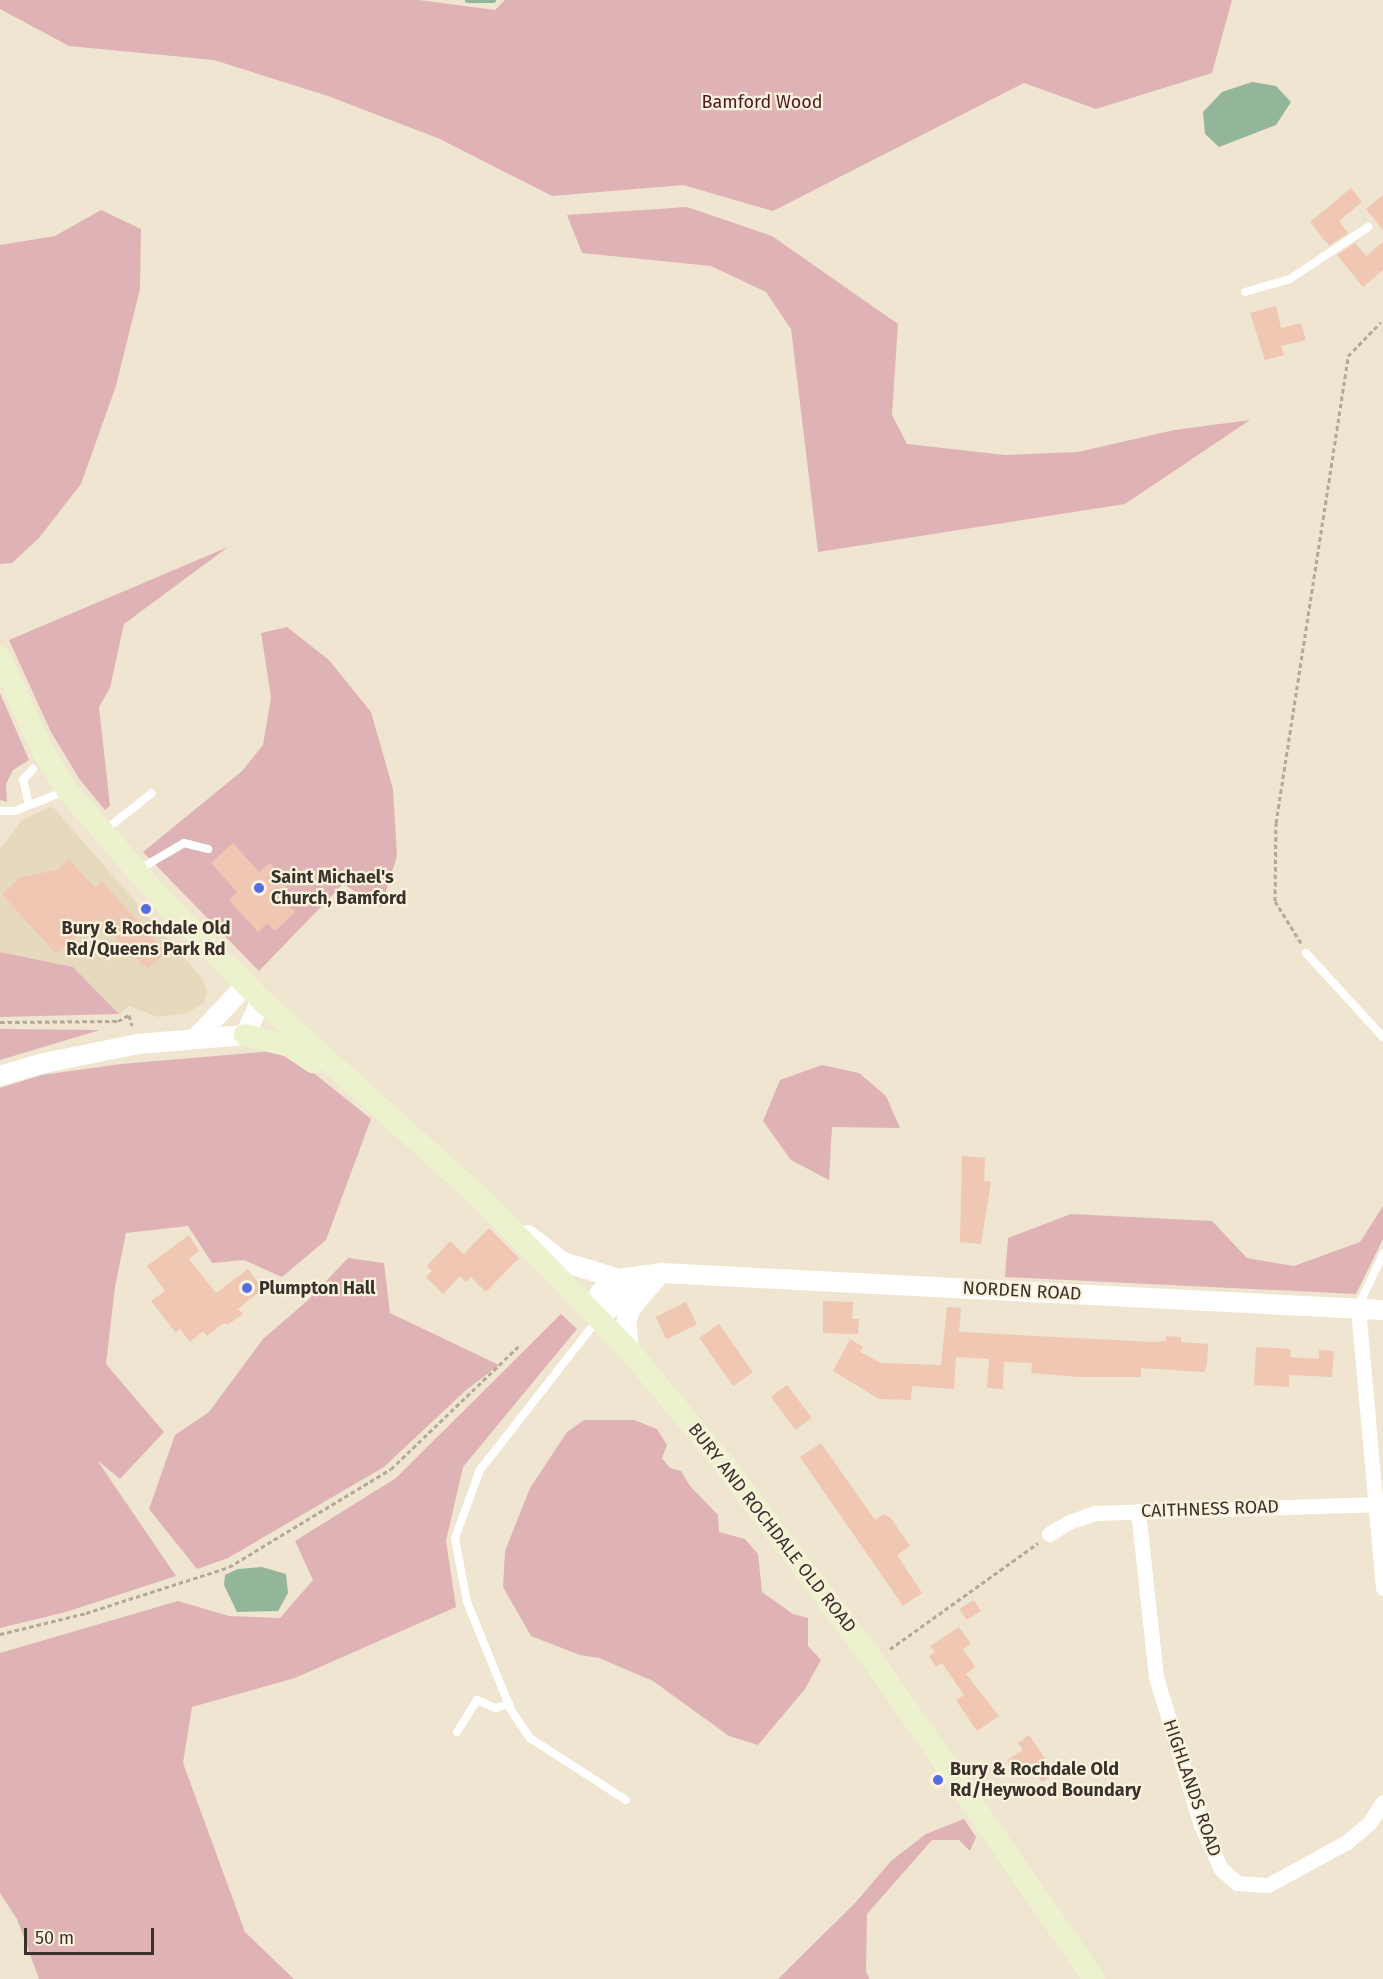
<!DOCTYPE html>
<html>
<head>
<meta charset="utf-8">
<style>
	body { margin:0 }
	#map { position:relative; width:1383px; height:1979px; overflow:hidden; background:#f0e5d0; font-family:"Fira Sans",sans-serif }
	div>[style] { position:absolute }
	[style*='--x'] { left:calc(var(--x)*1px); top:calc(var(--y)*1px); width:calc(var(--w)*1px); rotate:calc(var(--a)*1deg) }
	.built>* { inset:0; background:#e7d9be }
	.green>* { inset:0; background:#dfb3b6 }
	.water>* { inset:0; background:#93b59a }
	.stream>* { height:5px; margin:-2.5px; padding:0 2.5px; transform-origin:2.5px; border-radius:2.5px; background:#93b59a }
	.building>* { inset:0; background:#efc7b3; transform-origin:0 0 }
	.path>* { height:3px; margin-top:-1.5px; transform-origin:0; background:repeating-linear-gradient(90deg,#b2a999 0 4.5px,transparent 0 7.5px) }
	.service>* { height:8px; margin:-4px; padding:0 4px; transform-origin:4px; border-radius:4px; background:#fff }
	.minor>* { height:15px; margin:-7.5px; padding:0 7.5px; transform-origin:7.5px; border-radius:7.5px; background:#fff }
	.tertiary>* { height:20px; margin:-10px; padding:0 10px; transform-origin:10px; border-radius:10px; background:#fff }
	.secondary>* { height:22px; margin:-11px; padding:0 11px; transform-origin:11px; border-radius:11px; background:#edf2ce }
	.dots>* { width:16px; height:16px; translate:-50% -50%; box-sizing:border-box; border:3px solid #fdf2dd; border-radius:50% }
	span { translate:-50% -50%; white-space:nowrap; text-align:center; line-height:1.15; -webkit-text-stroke:4.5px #fdf2dd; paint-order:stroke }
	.park-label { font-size:18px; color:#4e1620 }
	.poi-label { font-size:18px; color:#37322b; font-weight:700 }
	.left { translate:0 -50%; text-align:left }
	.street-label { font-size:18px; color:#37322b }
	.scale { position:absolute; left:24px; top:1928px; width:130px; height:27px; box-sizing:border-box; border:3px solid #37322b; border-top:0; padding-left:8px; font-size:18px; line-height:21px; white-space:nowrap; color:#37322b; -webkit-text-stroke:4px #fdf2dd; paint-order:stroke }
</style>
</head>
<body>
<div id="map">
	<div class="built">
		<div style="clip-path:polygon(52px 806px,202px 978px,207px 991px,204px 1003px,187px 1013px,158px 1017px,129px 1006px,119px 1014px,73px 967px,0 952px,0 849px,21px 821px)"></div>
	</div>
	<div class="green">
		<div style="clip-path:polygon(0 0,419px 0,495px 10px,505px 0,1232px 0,1212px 73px,1096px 109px,1024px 83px,773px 211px,683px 185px,552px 196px,440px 139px,328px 96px,214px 60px,69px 46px,0 9px)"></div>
		<div style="clip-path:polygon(687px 207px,772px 236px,898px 324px,892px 415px,907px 444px,1005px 455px,1078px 452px,1174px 430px,1250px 420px,1125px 504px,818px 552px,791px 329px,766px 292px,711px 266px,582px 253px,567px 215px)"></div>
		<div style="clip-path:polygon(101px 210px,141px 229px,140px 289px,116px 386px,81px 484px,39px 538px,12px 563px,0 564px,0 245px,55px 236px)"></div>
		<div style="clip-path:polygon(228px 547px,124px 624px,110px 688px,99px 707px,110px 806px,105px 810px,80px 780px,51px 732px,9px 640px)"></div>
		<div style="clip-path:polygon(287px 627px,329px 660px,371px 712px,393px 789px,397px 856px,381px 907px,343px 884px,259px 971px,143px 852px,242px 771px,263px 745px,271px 697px,261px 633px)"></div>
		<div style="clip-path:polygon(0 693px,29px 760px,13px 770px,6px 784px,7px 802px,0 800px)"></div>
		<div style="clip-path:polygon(0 952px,73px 967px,119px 1014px,0 1017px)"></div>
		<div style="clip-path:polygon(0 1029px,8px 1029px,100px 1030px,0 1060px)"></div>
		<div style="clip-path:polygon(285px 1050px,371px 1119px,326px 1240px,282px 1277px,244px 1260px,212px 1263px,188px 1226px,126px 1233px,115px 1287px,106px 1364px,164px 1432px,120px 1479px,97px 1460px,176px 1576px,66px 1612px,0 1628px,0 1088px,42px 1075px,121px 1064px)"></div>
		<div style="clip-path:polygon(822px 1065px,859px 1073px,886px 1096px,900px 1128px,832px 1127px,829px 1180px,791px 1160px,763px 1121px,780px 1080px)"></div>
		<div style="clip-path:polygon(1383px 1206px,1383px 1239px,1356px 1294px,1005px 1277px,1008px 1238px,1071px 1214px,1212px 1221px,1247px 1258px,1294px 1266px,1360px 1242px)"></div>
		<div style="clip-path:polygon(348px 1258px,384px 1263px,390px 1313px,499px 1365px,465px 1391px,384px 1467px,228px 1558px,197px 1569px,149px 1509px,175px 1435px,209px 1412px,263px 1339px,307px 1301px)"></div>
		<div style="clip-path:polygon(561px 1314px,577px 1329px,463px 1467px,446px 1541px,456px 1607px,295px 1678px,192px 1707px,183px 1763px,245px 1932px,294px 1979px,39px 1979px,17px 1919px,0 1893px,0 1653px,178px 1601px,229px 1616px,280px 1618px,313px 1580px,295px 1541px,396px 1478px)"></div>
		<div style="clip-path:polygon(584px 1420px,634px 1420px,657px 1429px,667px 1445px,662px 1458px,670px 1468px,681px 1471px,690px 1486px,718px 1515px,719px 1532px,745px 1539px,758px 1554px,762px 1592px,793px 1614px,808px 1618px,808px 1646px,821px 1660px,805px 1689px,758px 1745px,729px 1736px,653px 1681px,599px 1658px,580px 1655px,531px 1636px,503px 1587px,505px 1551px,530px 1488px,567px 1432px)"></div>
		<div style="clip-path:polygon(964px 1819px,976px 1837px,970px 1851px,959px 1840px,932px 1840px,867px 1914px,866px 1972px,870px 1979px,778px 1979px,855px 1903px,891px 1861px,926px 1834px)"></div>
	</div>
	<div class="water">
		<div style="clip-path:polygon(1252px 82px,1276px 86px,1291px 102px,1276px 125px,1219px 147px,1205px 134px,1203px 112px,1222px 92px)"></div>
		<div style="clip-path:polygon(262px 1567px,286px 1574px,288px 1593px,278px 1611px,237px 1612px,224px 1585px,225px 1575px,238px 1569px)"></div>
	</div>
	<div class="stream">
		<div style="--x:467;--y:0;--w:26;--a:0"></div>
	</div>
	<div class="building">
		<div style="clip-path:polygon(1351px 188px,1362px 202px,1339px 221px,1348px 233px,1329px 246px,1310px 222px)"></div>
		<div style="clip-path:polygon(1383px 195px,1383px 230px,1366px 209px)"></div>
		<div style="clip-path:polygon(1383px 242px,1383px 270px,1363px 287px,1337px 255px,1355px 243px,1366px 256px)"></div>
		<div style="clip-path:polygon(1276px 306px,1281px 328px,1301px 323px,1306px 340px,1281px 346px,1284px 355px,1265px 360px,1250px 313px)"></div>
		<div style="clip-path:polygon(233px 843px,259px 872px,270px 863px,289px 884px,279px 893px,295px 912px,275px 931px,267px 923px,258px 932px,229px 900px,237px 892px,211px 863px)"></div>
		<div style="clip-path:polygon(69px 859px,95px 888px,102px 881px,166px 953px,147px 969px,96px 918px,56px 954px,2px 894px,21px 877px,57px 870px)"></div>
		<div style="clip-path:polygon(962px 1156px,985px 1158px,984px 1181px,991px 1182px,981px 1244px,960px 1242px)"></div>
		<div style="clip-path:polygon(489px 1228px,519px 1258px,486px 1292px,471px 1277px,466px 1282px,460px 1276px,443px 1294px,426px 1277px,432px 1271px,427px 1266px,450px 1241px,464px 1254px)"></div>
		<div style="clip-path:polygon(189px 1235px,199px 1251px,189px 1259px,216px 1293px,248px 1269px,263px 1289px,238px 1309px,243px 1314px,227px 1325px,224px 1323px,207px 1336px,203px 1331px,190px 1342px,180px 1329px,176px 1333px,151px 1301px,165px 1291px,147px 1266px)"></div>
		<div style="clip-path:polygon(823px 1301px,853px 1302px,852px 1319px,859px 1319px,858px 1334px,823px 1333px)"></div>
		<div style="left:686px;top:1302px;width:25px;height:34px;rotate:64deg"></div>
		<div style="clip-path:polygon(947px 1307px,961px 1308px,959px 1332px,1154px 1342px,1166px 1341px,1166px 1336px,1181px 1337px,1181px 1342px,1208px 1344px,1207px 1365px,1204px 1372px,1141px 1368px,1141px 1377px,1079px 1377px,1031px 1373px,1032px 1363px,1004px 1362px,1003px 1389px,987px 1388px,989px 1359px,956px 1357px,954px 1389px,912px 1386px,911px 1400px,879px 1399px,833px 1371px,850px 1339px,863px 1347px,860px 1352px,881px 1363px,941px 1365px)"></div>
		<div style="left:719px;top:1324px;width:59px;height:24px;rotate:55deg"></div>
		<div style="clip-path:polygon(1256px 1347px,1291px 1349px,1290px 1357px,1319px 1359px,1319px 1350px,1334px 1351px,1332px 1377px,1289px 1375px,1289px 1387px,1254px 1385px)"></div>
		<div style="left:787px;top:1385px;width:41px;height:20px;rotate:53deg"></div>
		<div style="clip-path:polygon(821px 1443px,875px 1520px,884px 1514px,890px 1517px,910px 1546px,897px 1555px,922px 1593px,903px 1606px,800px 1457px)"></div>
		<div style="left:974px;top:1600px;width:13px;height:17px;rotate:58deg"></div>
		<div style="clip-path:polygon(959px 1627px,971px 1644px,963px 1649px,975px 1667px,966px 1674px,999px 1716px,977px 1731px,956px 1700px,964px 1695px,942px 1663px,936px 1667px,929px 1656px,935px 1652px,930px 1646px)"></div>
		<div style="clip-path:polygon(1029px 1735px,1055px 1773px,1042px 1782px,1030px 1764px,1016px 1773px,1007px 1760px,1023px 1750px,1018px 1743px)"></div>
	</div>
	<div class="path">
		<div style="--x:1301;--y:943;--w:49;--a:-121.8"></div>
		<div style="--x:1275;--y:901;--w:78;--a:-89.3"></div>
		<div style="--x:1276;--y:823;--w:473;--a:-81.2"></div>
		<div style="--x:1348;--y:356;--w:47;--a:-45.9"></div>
		<div style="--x:0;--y:1022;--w:118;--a:-0.5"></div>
		<div style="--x:118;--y:1021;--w:13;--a:-29"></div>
		<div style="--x:129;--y:1015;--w:11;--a:75"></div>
		<div style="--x:0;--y:1634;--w:89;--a:-13.7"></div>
		<div style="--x:86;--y:1613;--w:150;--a:-17.8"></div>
		<div style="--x:229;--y:1567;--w:189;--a:-31.2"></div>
		<div style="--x:391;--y:1469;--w:180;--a:-43.9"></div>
		<div style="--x:890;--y:1649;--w:182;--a:-35.6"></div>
	</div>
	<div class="service">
		<div style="--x:1245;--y:292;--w:47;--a:-16.1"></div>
		<div style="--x:1290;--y:279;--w:94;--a:-33.7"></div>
		<div style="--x:29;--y:805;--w:26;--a:-103"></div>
		<div style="--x:23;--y:780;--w:15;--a:-48"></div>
		<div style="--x:0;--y:811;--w:15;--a:0"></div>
		<div style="--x:15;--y:811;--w:54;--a:-21.8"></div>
		<div style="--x:104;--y:831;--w:61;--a:-38.4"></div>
		<div style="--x:138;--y:870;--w:53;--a:-30.4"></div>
		<div style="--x:184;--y:843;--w:25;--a:14"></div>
		<div style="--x:1306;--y:953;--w:114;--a:47.5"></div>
		<div style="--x:1358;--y:1307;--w:59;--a:-64.7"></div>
		<div style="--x:598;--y:1319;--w:192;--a:128"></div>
		<div style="--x:480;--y:1470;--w:72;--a:110.2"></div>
		<div style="--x:455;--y:1538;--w:65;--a:79.4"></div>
		<div style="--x:467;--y:1602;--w:117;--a:67.8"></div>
		<div style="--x:511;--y:1710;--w:34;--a:56"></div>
		<div style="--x:530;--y:1738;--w:114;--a:32.9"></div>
		<div style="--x:457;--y:1732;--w:38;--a:-58"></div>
		<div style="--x:477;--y:1700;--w:20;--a:24"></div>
		<div style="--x:495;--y:1708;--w:15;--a:-16"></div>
	</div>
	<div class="minor">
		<div style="--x:1358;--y:1308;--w:281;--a:84.9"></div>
		<div style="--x:1138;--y:1511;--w:167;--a:83.8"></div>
		<div style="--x:1156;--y:1677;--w:155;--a:73.1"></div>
		<div style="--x:1201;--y:1825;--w:48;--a:65.6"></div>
		<div style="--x:1221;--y:1869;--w:21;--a:41"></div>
		<div style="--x:1237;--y:1883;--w:31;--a:4"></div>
		<div style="--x:1268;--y:1885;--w:90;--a:-28.6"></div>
		<div style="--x:1347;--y:1842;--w:30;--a:-41"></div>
		<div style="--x:1370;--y:1822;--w:24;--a:-57"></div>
		<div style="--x:1049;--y:1534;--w:23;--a:-31"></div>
		<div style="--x:1069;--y:1522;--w:28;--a:-19"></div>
		<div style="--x:1095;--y:1513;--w:281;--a:-1.8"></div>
	</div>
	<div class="tertiary">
		<div style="--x:195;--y:1039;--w:74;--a:-46.6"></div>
		<div style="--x:0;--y:1076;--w:46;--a:-16.5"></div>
		<div style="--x:44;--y:1063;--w:96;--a:-11.4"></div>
		<div style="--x:138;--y:1044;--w:107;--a:-4.8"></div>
		<div style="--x:245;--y:1035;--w:38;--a:-65"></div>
		<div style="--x:528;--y:1235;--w:44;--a:37.6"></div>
		<div style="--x:563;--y:1262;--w:59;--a:16.9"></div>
		<div style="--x:590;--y:1310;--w:21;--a:-59"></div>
		<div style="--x:601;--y:1292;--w:22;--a:-36"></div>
		<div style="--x:619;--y:1279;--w:42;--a:-8.1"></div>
		<div style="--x:661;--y:1273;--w:723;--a:2.93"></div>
		<div style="--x:598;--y:1318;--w:51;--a:-38.7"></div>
		<div style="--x:629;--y:1350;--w:27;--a:-96"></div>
		<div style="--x:626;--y:1323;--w:15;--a:-74"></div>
		<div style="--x:630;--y:1309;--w:48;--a:-49.3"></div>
	</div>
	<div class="secondary">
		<div style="--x:0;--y:657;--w:104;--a:65.6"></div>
		<div style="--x:43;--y:752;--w:45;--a:57.7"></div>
		<div style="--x:67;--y:790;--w:144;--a:49.2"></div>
		<div style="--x:161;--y:899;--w:142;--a:45.3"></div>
		<div style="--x:261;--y:1000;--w:303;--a:42.1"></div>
		<div style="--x:486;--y:1203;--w:205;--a:45.8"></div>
		<div style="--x:629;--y:1350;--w:147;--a:50.2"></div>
		<div style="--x:723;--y:1463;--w:248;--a:52.7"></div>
		<div style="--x:873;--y:1660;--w:388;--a:55.3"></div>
		<div style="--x:245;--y:1035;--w:45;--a:14"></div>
		<div style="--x:289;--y:1046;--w:29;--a:34"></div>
	</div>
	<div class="dots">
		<div style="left:259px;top:888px;background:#536de2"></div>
		<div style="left:146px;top:909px;background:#536de2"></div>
		<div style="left:247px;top:1288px;background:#536de2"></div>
		<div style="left:938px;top:1780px;background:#536de2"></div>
	</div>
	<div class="park-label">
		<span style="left:762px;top:102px">Bamford Wood</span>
	</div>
	<div class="poi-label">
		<span class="left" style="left:271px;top:888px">Saint Michael's<br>Church, Bamford</span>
		<span style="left:146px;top:939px">Bury &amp; Rochdale Old<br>Rd/Queens Park Rd</span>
		<span class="left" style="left:259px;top:1288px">Plumpton Hall</span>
		<span class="left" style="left:950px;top:1780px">Bury &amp; Rochdale Old<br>Rd/Heywood Boundary</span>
	</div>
	<div class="street-label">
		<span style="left:1022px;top:1291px;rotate:3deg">NORDEN ROAD</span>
		<span style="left:1210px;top:1509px;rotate:-2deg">CAITHNESS ROAD</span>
		<span style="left:772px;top:1528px;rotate:52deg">BURY AND ROCHDALE OLD ROAD</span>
		<span style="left:1192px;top:1788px;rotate:71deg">HIGHLANDS ROAD</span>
	</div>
	<div class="scale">50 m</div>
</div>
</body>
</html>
